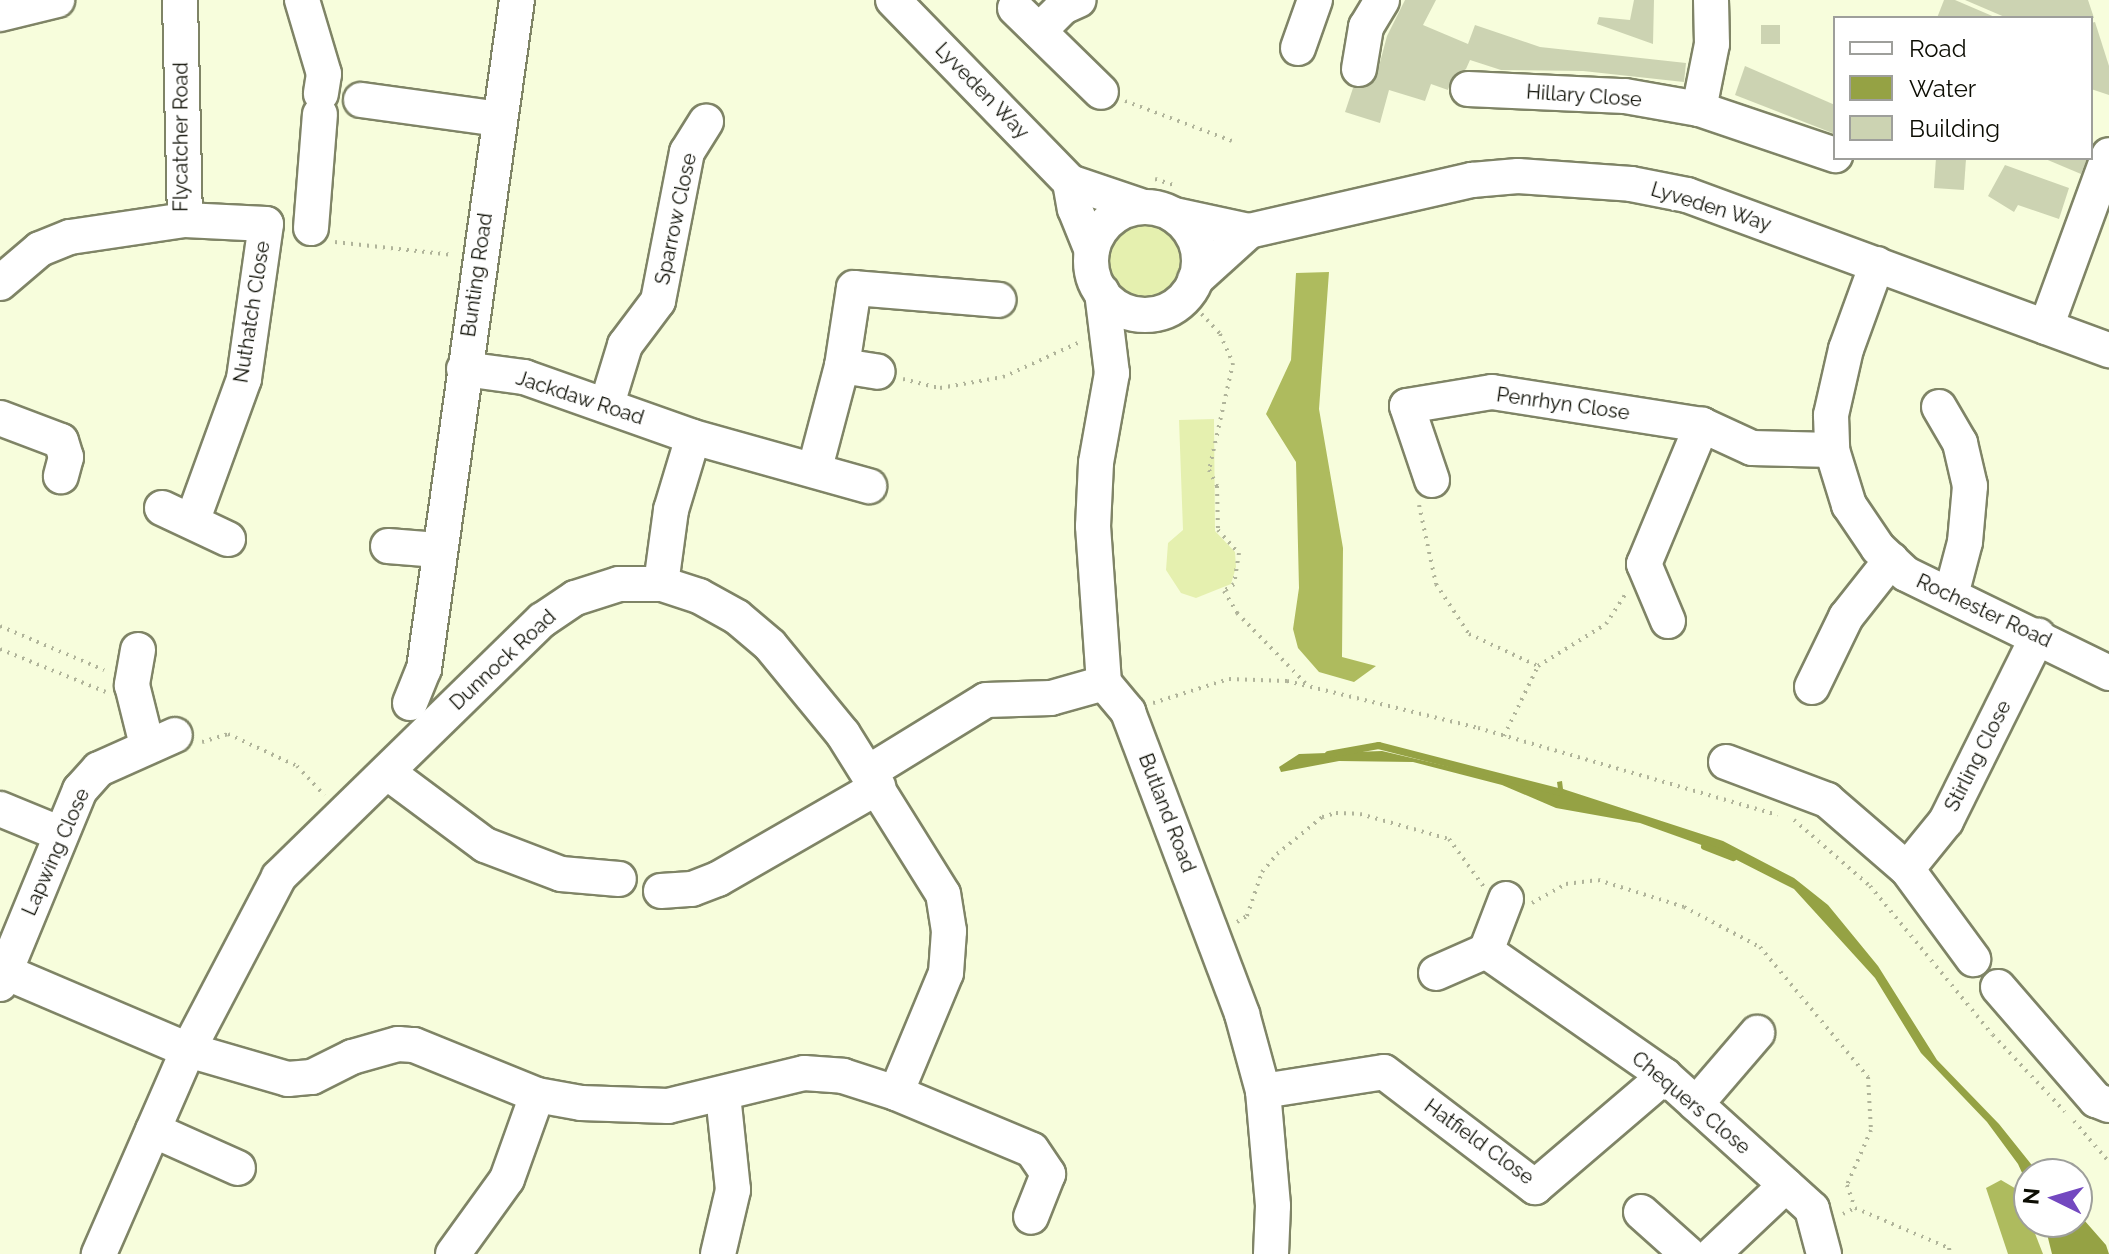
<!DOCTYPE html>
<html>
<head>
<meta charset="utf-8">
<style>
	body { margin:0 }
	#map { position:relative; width:2109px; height:1254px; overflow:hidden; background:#f7fddc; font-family:Raleway,sans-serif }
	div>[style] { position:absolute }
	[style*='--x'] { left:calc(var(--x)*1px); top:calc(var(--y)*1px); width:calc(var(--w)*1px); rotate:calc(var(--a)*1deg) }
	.green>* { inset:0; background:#e5f0af }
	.round { border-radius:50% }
	.forest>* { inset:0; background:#aebb5e }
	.water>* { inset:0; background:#95a244 }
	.stream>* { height:7px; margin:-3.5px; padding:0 3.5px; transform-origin:3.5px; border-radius:3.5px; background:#95a244 }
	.building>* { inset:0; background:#ccd3b2; transform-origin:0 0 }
	.path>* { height:4px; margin-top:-2px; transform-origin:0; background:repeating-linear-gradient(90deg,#b0b49a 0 2px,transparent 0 8px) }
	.roads { filter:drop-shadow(2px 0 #7f8466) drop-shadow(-2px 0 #7f8466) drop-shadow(0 2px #7f8466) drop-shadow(0 -2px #7f8466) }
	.minor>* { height:34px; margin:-17px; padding:0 17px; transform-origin:17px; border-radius:17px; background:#fff }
	.minor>.ring { margin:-17px; padding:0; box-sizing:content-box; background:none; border:34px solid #fff; border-radius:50% }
	span { translate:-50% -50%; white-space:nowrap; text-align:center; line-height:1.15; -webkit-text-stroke:8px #fff; paint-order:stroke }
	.street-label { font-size:20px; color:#0d0e04 }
	.legend { position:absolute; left:1833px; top:16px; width:260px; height:144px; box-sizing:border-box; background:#fff; border:2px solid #9e9f9b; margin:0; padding:10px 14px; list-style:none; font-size:24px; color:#0d0e04 }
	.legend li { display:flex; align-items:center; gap:16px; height:40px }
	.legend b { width:40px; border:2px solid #9e9f9b }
	.north { position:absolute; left:2013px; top:1158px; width:80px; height:80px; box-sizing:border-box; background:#fff; border:2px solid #9e9f9b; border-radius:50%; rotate:275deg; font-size:22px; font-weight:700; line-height:32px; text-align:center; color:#0d0e04 }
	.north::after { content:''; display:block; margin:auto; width:28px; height:36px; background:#7348c0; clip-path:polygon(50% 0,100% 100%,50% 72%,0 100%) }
</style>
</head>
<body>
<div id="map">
	<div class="green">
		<div class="round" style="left:1106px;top:221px;width:76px;height:76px"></div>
		<div style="clip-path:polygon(1214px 419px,1215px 531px,1235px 552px,1236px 567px,1231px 584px,1196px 598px,1181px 593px,1166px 570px,1168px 543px,1183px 530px,1179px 420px)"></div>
	</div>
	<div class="forest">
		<div style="clip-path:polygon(1329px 272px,1319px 409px,1343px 548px,1342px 657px,1376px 666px,1354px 682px,1319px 672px,1298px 648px,1293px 629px,1299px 588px,1296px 462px,1266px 414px,1291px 360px,1296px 273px)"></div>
		<div style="clip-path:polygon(2001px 1180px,2018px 1190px,2043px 1254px,2008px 1254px,1986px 1188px)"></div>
	</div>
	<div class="water">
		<div style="clip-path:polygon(1382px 751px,1545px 789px,1558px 789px,1557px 782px,1562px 781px,1563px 789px,1723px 841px,1794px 878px,1828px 905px,1878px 966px,1937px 1060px,1999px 1124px,2039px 1174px,2029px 1174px,2029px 1188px,2018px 1164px,1987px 1122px,1921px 1053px,1875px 978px,1794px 889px,1721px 852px,1640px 823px,1556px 808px,1502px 785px,1413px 762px,1339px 761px,1281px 772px,1279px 767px,1299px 754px)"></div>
		<div style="clip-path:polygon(2077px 1212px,2106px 1245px,2109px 1254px,2052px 1254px,2044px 1222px,2077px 1222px)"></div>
	</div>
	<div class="stream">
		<div style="--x:1328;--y:754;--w:51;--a:-10.2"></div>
		<div style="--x:1378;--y:745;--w:189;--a:14.4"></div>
		<div style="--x:1704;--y:846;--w:31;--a:21"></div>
	</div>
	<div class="building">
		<div style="clip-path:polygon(1405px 0,1436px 0,1423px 25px,1468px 44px,1475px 25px,1540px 47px,1686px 63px,1684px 82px,1583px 71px,1501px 70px,1470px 60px,1466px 69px,1452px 78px,1448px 90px,1431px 84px,1425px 101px,1389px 90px,1380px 123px,1345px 112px,1353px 88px,1375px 81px,1387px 36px)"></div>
		<div style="clip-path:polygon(1634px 0,1654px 0,1653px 44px,1597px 24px,1599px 17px,1630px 20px)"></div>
		<div style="clip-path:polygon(1944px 0,1955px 0,1997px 18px,1937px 18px)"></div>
		<div style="clip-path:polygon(1965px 0,2088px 0,2094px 18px,2007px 18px)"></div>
		<div style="clip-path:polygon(2095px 22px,2109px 66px,2109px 95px,2091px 89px,2091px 23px)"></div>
		<div style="left:1761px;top:25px;width:19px;height:19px"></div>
		<div style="clip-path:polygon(1745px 66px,1835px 105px,1835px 134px,1735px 95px)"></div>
		<div style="left:1936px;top:158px;width:30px;height:30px;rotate:4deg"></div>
		<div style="clip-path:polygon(2043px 158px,2087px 158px,2081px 174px)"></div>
		<div style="clip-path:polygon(2005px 165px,2069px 188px,2059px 219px,2018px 205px,2014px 212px,1988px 196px)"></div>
	</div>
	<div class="path">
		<div style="--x:1125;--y:101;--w:114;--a:20.5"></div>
		<div style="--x:1155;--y:179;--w:23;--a:18"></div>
		<div style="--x:335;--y:242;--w:119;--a:6.3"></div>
		<div style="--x:1196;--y:308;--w:35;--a:47"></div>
		<div style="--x:1220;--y:334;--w:32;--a:66"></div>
		<div style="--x:1233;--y:363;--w:110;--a:102.6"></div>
		<div style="--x:1209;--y:470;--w:18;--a:63"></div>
		<div style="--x:1217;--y:486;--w:44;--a:88.7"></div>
		<div style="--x:1218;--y:530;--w:31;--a:48"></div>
		<div style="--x:1239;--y:553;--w:31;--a:99"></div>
		<div style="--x:1234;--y:584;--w:12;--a:145"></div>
		<div style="--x:1224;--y:591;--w:26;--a:59"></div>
		<div style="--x:1237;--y:613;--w:99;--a:45.8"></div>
		<div style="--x:903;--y:379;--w:38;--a:14"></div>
		<div style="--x:940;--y:388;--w:64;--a:-9.9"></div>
		<div style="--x:1003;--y:377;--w:85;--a:-24.4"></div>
		<div style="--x:1419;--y:505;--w:81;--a:77.9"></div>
		<div style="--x:1436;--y:584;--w:60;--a:56.6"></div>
		<div style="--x:1469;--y:634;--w:76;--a:24.9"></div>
		<div style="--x:0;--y:626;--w:113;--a:22.9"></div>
		<div style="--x:0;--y:649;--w:114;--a:22.1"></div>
		<div style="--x:1153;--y:703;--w:80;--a:-17.5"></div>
		<div style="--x:1229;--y:679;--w:58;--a:2"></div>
		<div style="--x:1287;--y:681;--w:197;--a:13.8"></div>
		<div style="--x:1478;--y:728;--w:312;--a:16.2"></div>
		<div style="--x:1504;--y:736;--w:78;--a:-64.1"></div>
		<div style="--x:1538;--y:666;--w:80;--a:-31.7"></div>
		<div style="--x:1606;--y:624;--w:37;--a:-57"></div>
		<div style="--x:202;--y:742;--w:27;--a:-17"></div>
		<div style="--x:228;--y:734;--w:76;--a:24.9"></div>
		<div style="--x:297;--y:766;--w:40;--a:47"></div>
		<div style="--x:1794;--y:820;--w:101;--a:41"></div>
		<div style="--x:1870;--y:886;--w:193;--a:50.5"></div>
		<div style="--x:1993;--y:1035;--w:105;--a:46.9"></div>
		<div style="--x:1532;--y:903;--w:39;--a:-29"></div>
		<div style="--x:1566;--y:884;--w:32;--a:-7"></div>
		<div style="--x:1598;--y:880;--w:90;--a:17.4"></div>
		<div style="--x:1684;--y:907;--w:86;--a:27.8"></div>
		<div style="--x:1760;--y:947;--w:169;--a:50.3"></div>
		<div style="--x:1868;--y:1077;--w:53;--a:86.8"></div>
		<div style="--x:1871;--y:1130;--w:60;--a:113.6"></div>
		<div style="--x:1847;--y:1185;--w:24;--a:71"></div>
		<div style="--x:1237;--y:922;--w:12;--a:-31"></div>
		<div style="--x:1247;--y:916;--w:46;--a:-71.2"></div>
		<div style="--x:1262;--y:872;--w:23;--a:-50"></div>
		<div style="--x:1277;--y:854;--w:58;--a:-39.4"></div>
		<div style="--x:1322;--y:817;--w:15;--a:-16"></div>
		<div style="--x:1336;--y:813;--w:24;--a:2"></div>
		<div style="--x:1360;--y:814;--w:92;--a:15.7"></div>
		<div style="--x:1449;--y:839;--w:59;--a:53.9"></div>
		<div style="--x:2074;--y:1121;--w:54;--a:49.5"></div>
		<div style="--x:1843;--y:1214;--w:13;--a:-27"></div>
		<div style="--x:1855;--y:1208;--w:102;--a:23.1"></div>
		<div style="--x:1949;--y:1248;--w:6;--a:81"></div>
	</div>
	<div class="roads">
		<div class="minor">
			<div style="--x:302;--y:0;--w:77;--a:73.4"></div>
			<div style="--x:324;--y:74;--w:20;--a:99"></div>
			<div style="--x:893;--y:0;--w:254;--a:45.8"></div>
			<div style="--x:1070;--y:182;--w:78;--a:18.7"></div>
			<div style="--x:1015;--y:8;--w:120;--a:44.3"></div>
			<div style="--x:0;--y:14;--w:59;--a:-13.8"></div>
			<div style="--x:1039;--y:31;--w:34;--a:-45"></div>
			<div style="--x:1063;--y:7;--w:17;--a:-24"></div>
			<div style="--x:1298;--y:48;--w:51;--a:-70.5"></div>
			<div style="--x:1359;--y:69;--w:43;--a:-80.5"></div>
			<div style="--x:1366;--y:27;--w:31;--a:-59"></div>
			<div style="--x:1468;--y:89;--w:157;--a:2.6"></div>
			<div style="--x:1625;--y:96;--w:75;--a:10"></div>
			<div style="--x:1699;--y:109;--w:144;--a:18.7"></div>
			<div style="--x:361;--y:100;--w:140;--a:7.8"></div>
			<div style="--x:1699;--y:109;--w:66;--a:-78.7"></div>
			<div style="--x:1712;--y:44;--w:44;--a:-91.3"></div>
			<div style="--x:1070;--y:182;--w:27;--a:80"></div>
			<div style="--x:1075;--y:209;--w:45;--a:68"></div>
			<div class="ring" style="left:1091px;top:207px;width:74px;height:74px"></div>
			<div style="--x:1174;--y:215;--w:77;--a:12"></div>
			<div style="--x:1249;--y:231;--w:229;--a:-12.9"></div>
			<div style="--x:1472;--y:180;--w:46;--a:-5"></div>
			<div style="--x:1518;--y:176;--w:113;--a:4"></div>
			<div style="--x:1631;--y:184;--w:57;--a:11.1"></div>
			<div style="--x:1687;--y:195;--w:450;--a:20.2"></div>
			<div style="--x:185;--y:220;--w:81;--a:2.8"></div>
			<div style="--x:266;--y:224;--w:157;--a:98.1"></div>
			<div style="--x:244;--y:379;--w:149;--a:110"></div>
			<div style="--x:311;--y:228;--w:114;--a:-85.5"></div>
			<div style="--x:1877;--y:264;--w:90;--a:110"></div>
			<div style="--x:1846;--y:349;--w:68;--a:102.8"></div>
			<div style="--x:1831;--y:415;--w:35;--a:88"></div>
			<div style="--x:1832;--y:450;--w:58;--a:72.8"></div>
			<div style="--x:1849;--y:505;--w:52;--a:56"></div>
			<div style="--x:1878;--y:548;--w:38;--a:43"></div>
			<div style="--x:1906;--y:574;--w:226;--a:26"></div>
			<div style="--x:1195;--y:280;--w:73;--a:-42.2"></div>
			<div style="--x:0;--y:283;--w:52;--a:-40.4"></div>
			<div style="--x:40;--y:249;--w:32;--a:-22"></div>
			<div style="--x:70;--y:237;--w:116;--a:-8.4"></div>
			<div style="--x:185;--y:220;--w:220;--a:-91.3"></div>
			<div style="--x:1102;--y:292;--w:82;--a:83"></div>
			<div style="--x:1112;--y:373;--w:91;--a:100.1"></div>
			<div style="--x:1096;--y:463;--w:63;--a:92.7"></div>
			<div style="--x:1093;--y:526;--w:157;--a:86"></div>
			<div style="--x:1104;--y:683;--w:38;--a:50"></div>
			<div style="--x:1128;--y:712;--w:323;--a:69.3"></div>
			<div style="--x:1242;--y:1014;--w:80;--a:74.7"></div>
			<div style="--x:1263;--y:1091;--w:115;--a:85"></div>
			<div style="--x:1273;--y:1206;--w:48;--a:92.4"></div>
			<div style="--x:2046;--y:327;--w:183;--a:-69.9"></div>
			<div style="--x:842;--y:366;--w:36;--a:9"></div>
			<div style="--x:464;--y:369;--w:61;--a:7.6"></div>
			<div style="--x:524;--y:377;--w:179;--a:19.5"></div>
			<div style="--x:607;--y:404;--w:62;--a:-73"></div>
			<div style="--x:625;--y:345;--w:55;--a:-53.1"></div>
			<div style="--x:658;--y:301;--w:152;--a:-79"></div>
			<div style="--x:687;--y:152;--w:36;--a:-58"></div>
			<div style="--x:1939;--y:407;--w:42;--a:59.7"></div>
			<div style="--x:1960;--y:443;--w:44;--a:76.9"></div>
			<div style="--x:1970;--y:486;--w:56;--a:95.1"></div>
			<div style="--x:1965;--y:542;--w:55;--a:104.8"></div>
			<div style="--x:0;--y:418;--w:65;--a:20.7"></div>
			<div style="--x:61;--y:441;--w:17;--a:73"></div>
			<div style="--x:66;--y:457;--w:20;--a:105"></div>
			<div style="--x:815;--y:468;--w:106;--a:-75.2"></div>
			<div style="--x:842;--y:366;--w:79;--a:-81.3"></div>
			<div style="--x:854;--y:288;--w:145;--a:4.7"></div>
			<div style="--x:1432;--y:480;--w:78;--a:-108.7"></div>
			<div style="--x:1407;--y:406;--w:86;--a:-9.4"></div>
			<div style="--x:1492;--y:392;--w:213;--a:8.9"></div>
			<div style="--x:1702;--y:425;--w:55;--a:24.7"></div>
			<div style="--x:1752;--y:448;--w:80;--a:1.4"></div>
			<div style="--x:162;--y:508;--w:73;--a:25.2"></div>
			<div style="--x:388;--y:546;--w:50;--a:4.6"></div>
			<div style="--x:661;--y:584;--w:75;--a:-82.3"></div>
			<div style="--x:671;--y:510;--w:76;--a:-73.2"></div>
			<div style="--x:693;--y:437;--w:183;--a:15.6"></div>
			<div style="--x:1668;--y:621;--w:62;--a:-112.8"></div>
			<div style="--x:1644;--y:564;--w:151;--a:-67.4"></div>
			<div style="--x:138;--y:650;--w:36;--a:100"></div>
			<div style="--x:132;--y:685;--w:62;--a:76"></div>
			<div style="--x:1812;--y:687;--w:78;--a:-64.1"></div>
			<div style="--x:1846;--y:617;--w:73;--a:-51.7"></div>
			<div style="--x:410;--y:703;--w:37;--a:-68"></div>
			<div style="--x:424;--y:669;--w:675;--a:-82.09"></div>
			<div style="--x:1726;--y:762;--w:108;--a:20.6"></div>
			<div style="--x:1827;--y:800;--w:106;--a:40.8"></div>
			<div style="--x:1907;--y:869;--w:112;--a:53.7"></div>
			<div style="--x:387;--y:772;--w:122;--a:36.7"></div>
			<div style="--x:485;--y:845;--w:81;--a:20.9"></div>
			<div style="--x:561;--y:874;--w:58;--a:4.9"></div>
			<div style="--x:869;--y:772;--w:137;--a:-31.6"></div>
			<div style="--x:986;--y:700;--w:65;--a:-1.8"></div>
			<div style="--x:1051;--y:698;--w:55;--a:-15.8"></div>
			<div style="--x:0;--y:809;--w:66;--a:22.3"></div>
			<div style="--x:1907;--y:869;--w:62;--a:-50.9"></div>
			<div style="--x:1946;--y:821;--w:207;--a:-63.6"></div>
			<div style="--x:661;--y:891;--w:31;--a:-4"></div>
			<div style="--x:692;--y:889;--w:28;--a:-21"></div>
			<div style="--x:718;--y:879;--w:185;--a:-29.9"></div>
			<div style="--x:1506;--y:899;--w:56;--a:111"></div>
			<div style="--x:1486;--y:951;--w:218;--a:34.9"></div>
			<div style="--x:1665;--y:1076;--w:198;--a:42.1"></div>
			<div style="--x:1812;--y:1209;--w:47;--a:75.1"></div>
			<div style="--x:5;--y:972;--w:199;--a:23.1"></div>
			<div style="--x:188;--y:1050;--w:104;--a:16.2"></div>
			<div style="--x:288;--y:1079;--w:24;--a:-5"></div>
			<div style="--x:312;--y:1077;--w:45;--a:-26.6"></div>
			<div style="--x:352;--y:1057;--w:48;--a:-15.8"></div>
			<div style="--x:398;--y:1044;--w:16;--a:4"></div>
			<div style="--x:414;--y:1045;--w:133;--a:22.1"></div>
			<div style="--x:537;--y:1095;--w:45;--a:10.3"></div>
			<div style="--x:581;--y:1103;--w:87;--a:2"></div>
			<div style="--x:668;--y:1106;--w:140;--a:-13.6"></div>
			<div style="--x:804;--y:1073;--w:39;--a:4"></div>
			<div style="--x:843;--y:1076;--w:56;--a:17.8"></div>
			<div style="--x:896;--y:1093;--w:130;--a:-67.4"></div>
			<div style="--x:946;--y:973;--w:42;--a:-85.9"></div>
			<div style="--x:949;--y:931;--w:37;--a:-99"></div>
			<div style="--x:943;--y:894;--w:189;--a:-122"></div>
			<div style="--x:843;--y:734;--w:115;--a:-129.4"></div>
			<div style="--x:770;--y:645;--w:43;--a:-139.7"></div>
			<div style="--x:737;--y:617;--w:43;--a:-151.1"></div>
			<div style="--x:699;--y:596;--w:40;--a:-162"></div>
			<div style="--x:661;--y:584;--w:42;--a:180"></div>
			<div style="--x:619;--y:584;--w:46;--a:162.3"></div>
			<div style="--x:575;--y:598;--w:40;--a:146"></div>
			<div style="--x:542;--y:620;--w:368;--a:135.7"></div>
			<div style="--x:279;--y:877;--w:195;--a:117.7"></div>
			<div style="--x:188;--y:1050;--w:223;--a:113.6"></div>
			<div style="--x:1436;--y:973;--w:55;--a:-23.7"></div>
			<div style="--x:0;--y:984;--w:210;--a:-67.6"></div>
			<div style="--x:80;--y:790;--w:28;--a:-48"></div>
			<div style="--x:99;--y:769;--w:83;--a:-24.1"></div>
			<div style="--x:1998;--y:987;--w:150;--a:49.1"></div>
			<div style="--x:2096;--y:1100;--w:14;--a:21"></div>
			<div style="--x:1263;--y:1091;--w:122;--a:-8.9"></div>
			<div style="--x:1384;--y:1072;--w:190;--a:37.3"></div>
			<div style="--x:1535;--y:1187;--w:171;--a:-40.5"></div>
			<div style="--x:896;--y:1093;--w:147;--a:22.7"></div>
			<div style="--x:1032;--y:1150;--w:29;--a:56"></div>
			<div style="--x:1048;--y:1174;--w:46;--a:111.6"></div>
			<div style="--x:1696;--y:1104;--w:94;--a:-49.3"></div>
			<div style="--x:153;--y:1130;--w:93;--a:24.1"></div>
			<div style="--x:1641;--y:1212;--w:63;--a:41.8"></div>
			<div style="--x:453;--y:1254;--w:92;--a:-54.2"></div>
			<div style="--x:507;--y:1179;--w:89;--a:-70.3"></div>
			<div style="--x:718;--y:1254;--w:66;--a:-76.8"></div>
			<div style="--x:733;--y:1190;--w:96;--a:-96"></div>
			<div style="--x:1713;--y:1254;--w:100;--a:-43.4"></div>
		</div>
	</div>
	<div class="street-label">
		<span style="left:982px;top:91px;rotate:46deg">Lyveden Way</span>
		<span style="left:1584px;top:96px;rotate:4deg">Hillary Close</span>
		<span style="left:181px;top:137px;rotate:-90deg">Flycatcher Road</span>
		<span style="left:1711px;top:207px;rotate:17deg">Lyveden Way</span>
		<span style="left:676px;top:219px;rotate:-78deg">Sparrow Close</span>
		<span style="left:477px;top:275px;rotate:-82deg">Bunting Road</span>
		<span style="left:252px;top:312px;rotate:-81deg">Nuthatch Close</span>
		<span style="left:580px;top:398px;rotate:18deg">Jackdaw Road</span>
		<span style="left:1563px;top:404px;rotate:8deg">Penrhyn Close</span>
		<span style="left:1984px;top:611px;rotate:25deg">Rochester Road</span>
		<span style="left:503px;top:660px;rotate:-43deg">Dunnock Road</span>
		<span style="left:1978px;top:756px;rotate:-63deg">Stirling Close</span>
		<span style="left:1167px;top:813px;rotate:69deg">Butland Road</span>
		<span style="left:56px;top:852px;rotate:-66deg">Lapwing Close</span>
		<span style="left:1691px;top:1103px;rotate:40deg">Chequers Close</span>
		<span style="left:1479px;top:1142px;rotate:36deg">Hatfield Close</span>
	</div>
	<ul class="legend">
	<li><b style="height:10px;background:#fff"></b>Road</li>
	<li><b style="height:22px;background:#95a244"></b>Water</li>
	<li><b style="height:22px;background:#ccd3b2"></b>Building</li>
	</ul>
	<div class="north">N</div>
</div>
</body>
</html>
